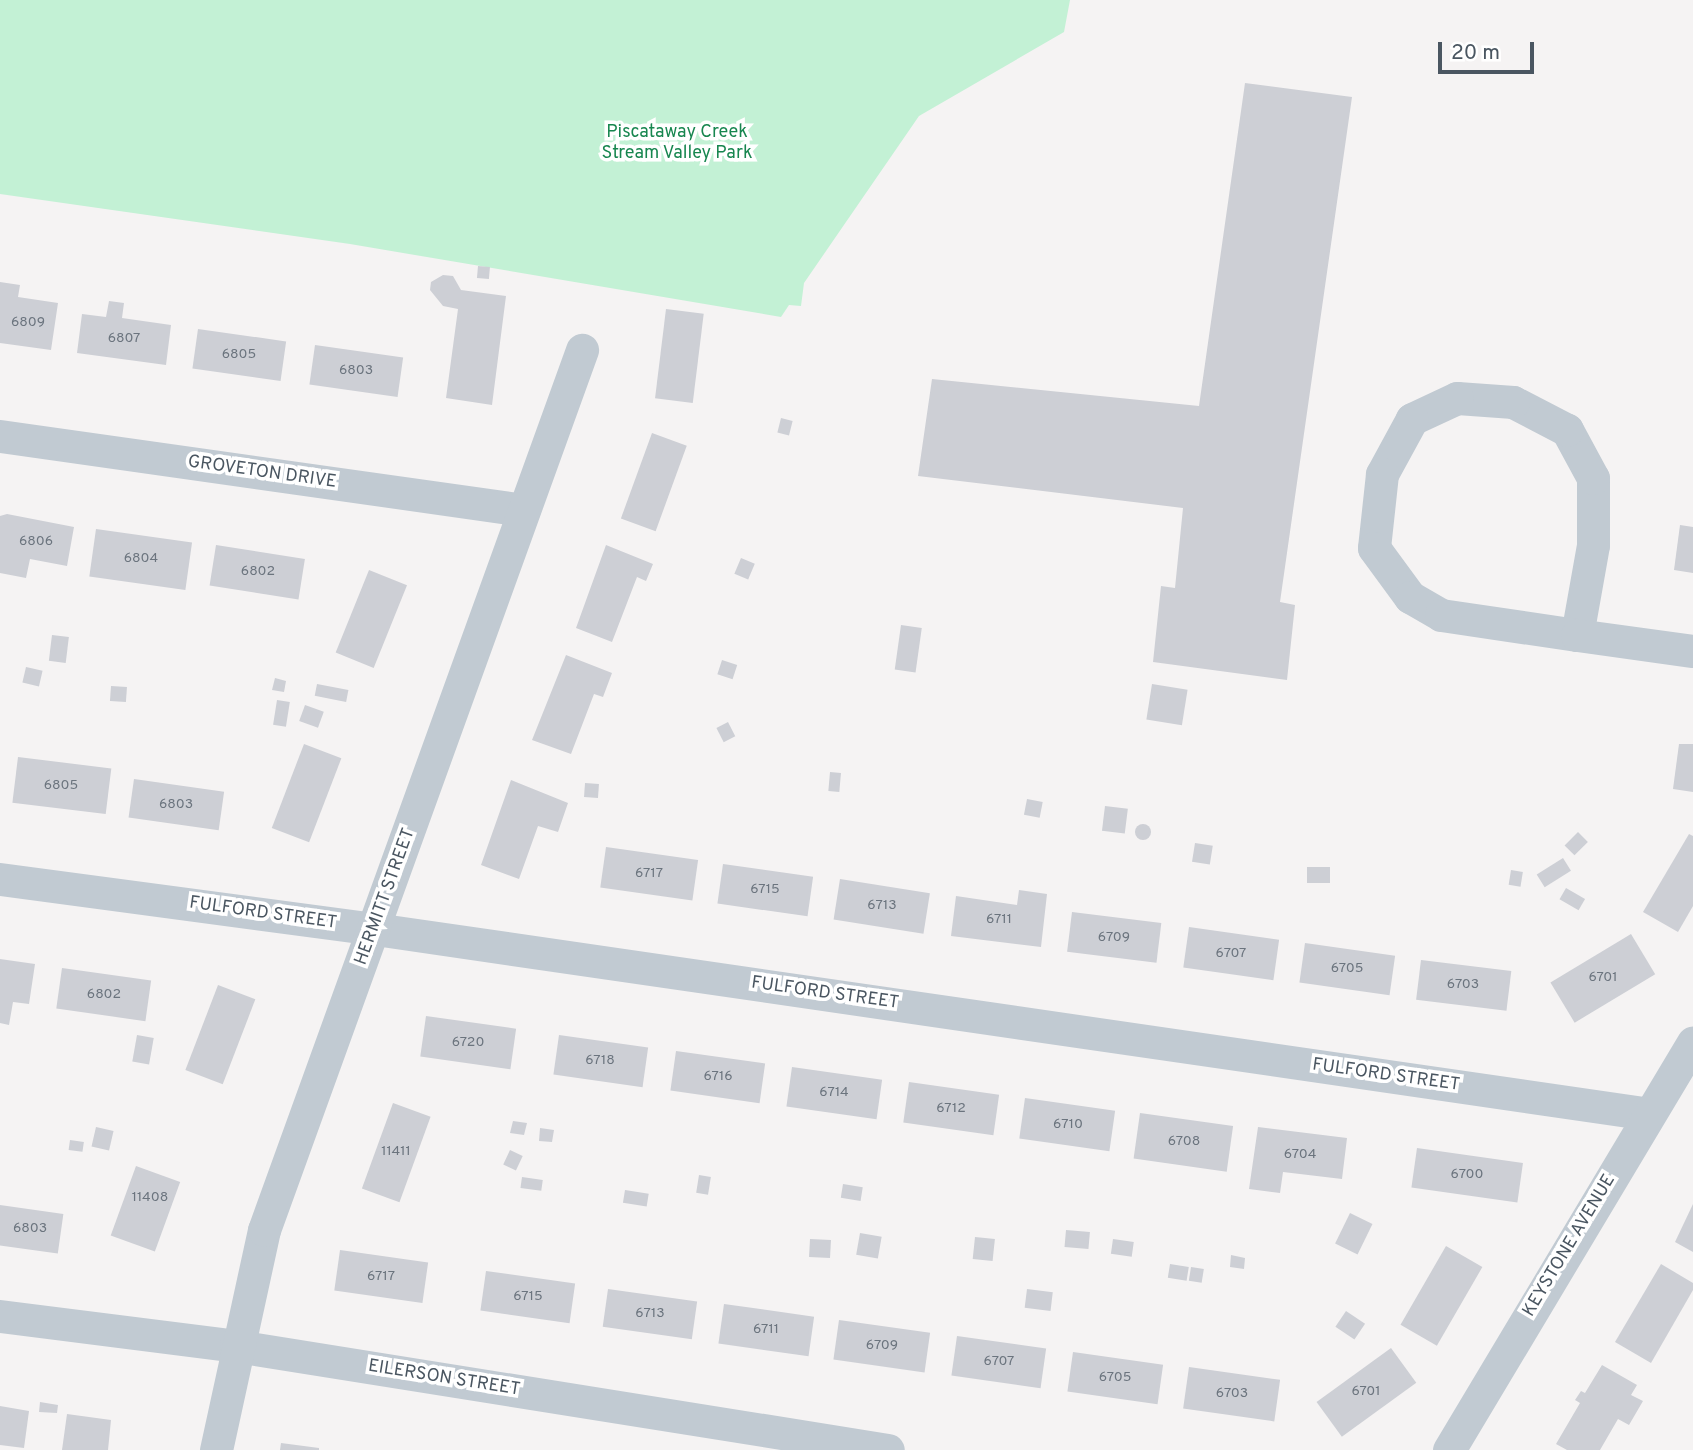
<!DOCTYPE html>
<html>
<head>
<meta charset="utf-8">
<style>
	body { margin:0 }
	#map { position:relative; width:1693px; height:1450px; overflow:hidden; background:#f5f3f3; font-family:Overpass,sans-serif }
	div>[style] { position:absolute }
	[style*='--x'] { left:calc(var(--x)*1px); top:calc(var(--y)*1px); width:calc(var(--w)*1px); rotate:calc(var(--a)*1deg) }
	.green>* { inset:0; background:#c3f1d5 }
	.building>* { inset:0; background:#cdcfd5; transform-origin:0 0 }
	.round { border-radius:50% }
	.minor>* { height:33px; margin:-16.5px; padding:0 16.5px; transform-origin:16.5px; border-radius:16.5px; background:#c1cad2 }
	span { translate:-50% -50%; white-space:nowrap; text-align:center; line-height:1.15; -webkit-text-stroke:7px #fff; paint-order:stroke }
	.number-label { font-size:14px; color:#6b747e }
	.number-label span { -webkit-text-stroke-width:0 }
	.park-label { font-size:18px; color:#17864f }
	.street-label { font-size:18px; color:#4a5661 }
	.scale { position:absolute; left:1438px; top:42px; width:96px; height:32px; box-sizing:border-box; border:4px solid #4a5661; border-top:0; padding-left:9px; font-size:21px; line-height:24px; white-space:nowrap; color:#4a5661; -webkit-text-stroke:5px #fff; paint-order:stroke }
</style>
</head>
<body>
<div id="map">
	<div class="green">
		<div style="clip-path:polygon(0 0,1070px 0,1064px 32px,919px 116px,804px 283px,801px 306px,789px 305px,781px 317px,350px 244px,0 194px)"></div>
	</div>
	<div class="building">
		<div style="clip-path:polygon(1245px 83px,1352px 97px,1280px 602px,1295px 605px,1287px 680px,1153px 662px,1161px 586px,1175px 588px,1183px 508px,918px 476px,932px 379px,1199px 406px)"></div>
		<div style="left:478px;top:266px;width:12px;height:12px;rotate:5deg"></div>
		<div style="clip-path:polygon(443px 275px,453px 276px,461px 290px,506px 296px,492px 405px,446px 398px,458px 309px,443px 306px,430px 290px,431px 282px)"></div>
		<div style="clip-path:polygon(0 282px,20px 285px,18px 297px,58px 303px,51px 350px,0 343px)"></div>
		<div style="clip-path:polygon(109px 301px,124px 303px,122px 318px,171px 325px,166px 365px,77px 353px,82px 314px,106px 317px)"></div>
		<div style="left:666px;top:309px;width:38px;height:90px;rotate:7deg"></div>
		<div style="left:198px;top:329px;width:89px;height:40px;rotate:8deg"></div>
		<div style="left:315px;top:345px;width:89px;height:40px;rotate:8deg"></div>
		<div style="left:781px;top:418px;width:12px;height:15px;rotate:14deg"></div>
		<div style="left:652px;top:433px;width:37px;height:91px;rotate:20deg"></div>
		<div style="clip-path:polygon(7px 514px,74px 527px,67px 566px,30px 559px,26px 578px,0 573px,0 516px)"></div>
		<div style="clip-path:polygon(1680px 525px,1693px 527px,1693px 573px,1674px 570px)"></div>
		<div style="left:96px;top:529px;width:97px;height:48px;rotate:8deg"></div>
		<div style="left:216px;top:545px;width:90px;height:41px;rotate:9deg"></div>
		<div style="clip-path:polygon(606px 545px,653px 564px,646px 581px,637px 577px,612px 642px,576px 628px)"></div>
		<div style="left:741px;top:558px;width:15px;height:17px;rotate:23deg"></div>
		<div style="left:369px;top:570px;width:41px;height:89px;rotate:22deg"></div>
		<div style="left:901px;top:625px;width:21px;height:45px;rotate:8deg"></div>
		<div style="left:52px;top:635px;width:17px;height:26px;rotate:7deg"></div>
		<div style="clip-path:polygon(566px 655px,612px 673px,603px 697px,594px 694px,571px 754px,532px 740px)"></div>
		<div style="left:722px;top:660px;width:16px;height:15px;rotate:18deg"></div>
		<div style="left:26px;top:667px;width:17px;height:16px;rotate:13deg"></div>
		<div style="clip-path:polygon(275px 678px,286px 681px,284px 692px,272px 690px)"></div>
		<div style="left:317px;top:684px;width:32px;height:12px;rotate:11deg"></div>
		<div style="left:1152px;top:684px;width:36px;height:36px;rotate:9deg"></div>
		<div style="left:111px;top:686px;width:16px;height:15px;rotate:4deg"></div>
		<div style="left:277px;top:700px;width:13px;height:25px;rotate:9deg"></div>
		<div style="left:305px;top:705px;width:20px;height:17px;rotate:20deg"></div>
		<div style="left:728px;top:722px;width:16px;height:13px;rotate:63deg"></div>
		<div style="left:304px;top:744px;width:40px;height:90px;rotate:21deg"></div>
		<div style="clip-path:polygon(1679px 744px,1693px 744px,1693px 792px,1673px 789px)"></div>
		<div style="left:18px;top:757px;width:94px;height:46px;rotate:7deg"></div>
		<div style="left:830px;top:772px;width:11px;height:19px;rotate:5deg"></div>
		<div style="left:134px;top:779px;width:91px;height:39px;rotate:8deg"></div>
		<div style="clip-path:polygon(511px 780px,568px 803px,558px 832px,538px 826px,519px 879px,481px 865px)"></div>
		<div style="left:585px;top:783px;width:14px;height:14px;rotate:4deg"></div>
		<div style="left:1027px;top:799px;width:16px;height:16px;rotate:11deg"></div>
		<div style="left:1105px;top:806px;width:23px;height:25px;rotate:7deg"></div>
		<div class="round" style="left:1135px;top:824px;width:16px;height:16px"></div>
		<div style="left:1578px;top:832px;width:14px;height:19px;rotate:45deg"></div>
		<div style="clip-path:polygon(1689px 834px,1693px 836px,1693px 906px,1678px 932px,1643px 912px)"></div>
		<div style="left:1195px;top:843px;width:18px;height:19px;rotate:9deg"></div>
		<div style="left:606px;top:847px;width:93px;height:41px;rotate:8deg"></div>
		<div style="left:1563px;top:858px;width:15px;height:31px;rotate:58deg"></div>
		<div style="left:723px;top:864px;width:91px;height:40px;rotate:8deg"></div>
		<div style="left:1307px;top:867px;width:23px;height:16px"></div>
		<div style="left:1511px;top:870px;width:12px;height:15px;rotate:9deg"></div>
		<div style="left:840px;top:879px;width:91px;height:41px;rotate:9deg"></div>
		<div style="left:1566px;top:888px;width:22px;height:13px;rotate:30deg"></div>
		<div style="clip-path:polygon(1019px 890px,1047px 894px,1041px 947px,951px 936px,956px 896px,1017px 905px)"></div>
		<div style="left:1072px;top:912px;width:90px;height:40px;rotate:7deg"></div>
		<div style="left:1189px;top:927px;width:91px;height:41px;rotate:8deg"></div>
		<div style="left:1631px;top:934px;width:47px;height:94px;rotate:59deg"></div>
		<div style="left:1305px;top:943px;width:91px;height:40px;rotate:8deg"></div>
		<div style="clip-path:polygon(0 959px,35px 964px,29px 1004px,13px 1002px,9px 1025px,0 1023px)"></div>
		<div style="left:1421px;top:960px;width:91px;height:40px;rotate:7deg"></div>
		<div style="left:62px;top:968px;width:90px;height:41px;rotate:8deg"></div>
		<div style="left:218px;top:985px;width:40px;height:91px;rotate:21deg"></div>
		<div style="left:426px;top:1016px;width:91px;height:41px;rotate:8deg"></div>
		<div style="left:137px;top:1035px;width:17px;height:27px;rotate:10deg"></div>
		<div style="left:559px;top:1035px;width:90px;height:40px;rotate:8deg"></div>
		<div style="left:676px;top:1051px;width:90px;height:40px;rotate:8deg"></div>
		<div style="left:792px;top:1067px;width:91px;height:40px;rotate:8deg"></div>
		<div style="left:909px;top:1082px;width:91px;height:41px;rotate:8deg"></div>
		<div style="left:1025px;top:1098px;width:91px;height:41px;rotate:8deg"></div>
		<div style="left:393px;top:1103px;width:40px;height:91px;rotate:20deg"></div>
		<div style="left:1140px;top:1113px;width:94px;height:46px;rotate:8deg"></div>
		<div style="clip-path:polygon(513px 1121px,527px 1123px,524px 1135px,510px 1133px)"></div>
		<div style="left:96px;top:1127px;width:18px;height:20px;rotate:13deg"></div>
		<div style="clip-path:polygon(1258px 1127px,1347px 1138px,1342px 1179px,1283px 1172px,1280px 1193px,1249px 1189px)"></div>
		<div style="clip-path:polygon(540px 1128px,554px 1130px,552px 1142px,539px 1141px)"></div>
		<div style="left:70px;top:1140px;width:14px;height:10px;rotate:8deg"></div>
		<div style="left:1417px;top:1148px;width:107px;height:40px;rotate:8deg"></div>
		<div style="left:510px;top:1150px;width:14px;height:16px;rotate:25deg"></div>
		<div style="left:136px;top:1166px;width:47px;height:74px;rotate:20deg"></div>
		<div style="left:699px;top:1175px;width:12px;height:18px;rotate:9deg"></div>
		<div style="left:522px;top:1177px;width:21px;height:11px;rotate:8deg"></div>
		<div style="left:843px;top:1184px;width:20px;height:14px;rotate:9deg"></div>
		<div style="left:625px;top:1190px;width:24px;height:13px;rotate:9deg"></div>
		<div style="clip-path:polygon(1693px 1204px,1693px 1252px,1675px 1242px)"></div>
		<div style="left:0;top:1205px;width:64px;height:40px;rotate:8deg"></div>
		<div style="left:1350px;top:1213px;width:25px;height:34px;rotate:26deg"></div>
		<div style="left:1066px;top:1230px;width:24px;height:17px;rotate:5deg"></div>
		<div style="left:860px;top:1233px;width:22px;height:22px;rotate:10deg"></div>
		<div style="left:975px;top:1237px;width:20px;height:22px;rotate:6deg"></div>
		<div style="left:810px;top:1239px;width:21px;height:18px;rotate:3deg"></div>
		<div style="left:1113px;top:1239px;width:21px;height:15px;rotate:8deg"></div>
		<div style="left:1446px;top:1246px;width:42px;height:91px;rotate:30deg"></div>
		<div style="left:340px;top:1250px;width:89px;height:41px;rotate:8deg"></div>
		<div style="clip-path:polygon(1231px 1255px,1245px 1258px,1244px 1269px,1230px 1267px)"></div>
		<div style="left:1170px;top:1264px;width:19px;height:14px;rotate:9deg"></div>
		<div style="clip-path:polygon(1661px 1264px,1693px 1283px,1693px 1290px,1651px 1363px,1615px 1342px)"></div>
		<div style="left:1191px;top:1267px;width:13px;height:14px;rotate:9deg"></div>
		<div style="left:486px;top:1271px;width:90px;height:40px;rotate:8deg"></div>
		<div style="left:608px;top:1289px;width:90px;height:38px;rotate:8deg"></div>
		<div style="left:1027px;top:1289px;width:26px;height:19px;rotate:7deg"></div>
		<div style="left:724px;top:1304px;width:91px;height:40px;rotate:8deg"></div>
		<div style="left:1346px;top:1311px;width:23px;height:19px;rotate:34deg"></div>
		<div style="left:839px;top:1320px;width:92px;height:40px;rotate:8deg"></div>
		<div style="left:957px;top:1336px;width:90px;height:40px;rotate:8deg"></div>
		<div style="left:1391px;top:1348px;width:43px;height:92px;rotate:54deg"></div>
		<div style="left:1073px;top:1352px;width:91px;height:40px;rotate:8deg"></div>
		<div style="clip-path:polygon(1602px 1365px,1637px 1385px,1631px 1395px,1643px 1401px,1629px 1425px,1618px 1419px,1600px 1450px,1567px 1450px,1556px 1444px,1580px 1403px,1575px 1400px,1581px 1391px,1585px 1393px)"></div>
		<div style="left:1189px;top:1367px;width:92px;height:42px;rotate:8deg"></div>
		<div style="clip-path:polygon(40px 1402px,58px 1405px,57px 1413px,39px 1412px)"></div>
		<div style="clip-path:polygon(0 1406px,29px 1411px,24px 1448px,0 1445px)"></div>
		<div style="clip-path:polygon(67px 1414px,111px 1420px,108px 1450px,62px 1450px)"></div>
		<div style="clip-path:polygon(281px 1443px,319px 1448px,319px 1450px,280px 1450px)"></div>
	</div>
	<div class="minor">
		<div style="--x:0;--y:436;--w:529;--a:8.04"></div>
		<div style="--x:1577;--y:635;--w:91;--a:-79.9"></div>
		<div style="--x:1593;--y:545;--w:67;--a:-90"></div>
		<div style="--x:1593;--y:478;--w:55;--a:-118.4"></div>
		<div style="--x:1567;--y:430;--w:61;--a:-152.6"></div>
		<div style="--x:1513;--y:402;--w:56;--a:-175.9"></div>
		<div style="--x:1457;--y:398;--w:50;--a:155"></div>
		<div style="--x:1412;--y:419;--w:63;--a:118.6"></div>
		<div style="--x:1382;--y:474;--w:74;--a:96.2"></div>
		<div style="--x:1374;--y:548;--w:61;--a:53.7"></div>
		<div style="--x:1410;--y:597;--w:36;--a:30"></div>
		<div style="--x:1441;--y:615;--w:137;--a:8.4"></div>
		<div style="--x:1577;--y:635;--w:117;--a:7.9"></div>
		<div style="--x:0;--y:879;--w:378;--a:7.6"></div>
		<div style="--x:375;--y:929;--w:1287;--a:8.26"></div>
		<div style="--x:0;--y:1316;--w:238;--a:7.2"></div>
		<div style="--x:236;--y:1346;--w:660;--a:9.06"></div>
		<div style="--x:216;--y:1450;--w:225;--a:-77.7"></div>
		<div style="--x:264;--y:1230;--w:936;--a:-70.13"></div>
		<div style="--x:1449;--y:1450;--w:475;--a:-59.1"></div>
	</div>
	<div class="number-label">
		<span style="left:28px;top:323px">6809</span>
		<span style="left:124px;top:339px">6807</span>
		<span style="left:239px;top:355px">6805</span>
		<span style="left:356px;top:371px">6803</span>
		<span style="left:36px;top:542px">6806</span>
		<span style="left:141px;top:559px">6804</span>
		<span style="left:258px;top:572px">6802</span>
		<span style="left:61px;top:786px">6805</span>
		<span style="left:176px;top:805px">6803</span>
		<span style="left:649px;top:874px">6717</span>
		<span style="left:765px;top:890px">6715</span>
		<span style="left:882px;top:906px">6713</span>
		<span style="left:999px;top:920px">6711</span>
		<span style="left:1114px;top:938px">6709</span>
		<span style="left:1231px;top:954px">6707</span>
		<span style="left:1347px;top:969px">6705</span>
		<span style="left:1603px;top:978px">6701</span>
		<span style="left:1463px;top:985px">6703</span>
		<span style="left:104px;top:995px">6802</span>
		<span style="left:468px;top:1043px">6720</span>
		<span style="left:600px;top:1061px">6718</span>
		<span style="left:718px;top:1077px">6716</span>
		<span style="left:834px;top:1093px">6714</span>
		<span style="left:951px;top:1109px">6712</span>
		<span style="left:1068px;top:1125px">6710</span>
		<span style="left:1184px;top:1142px">6708</span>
		<span style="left:396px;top:1152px">11411</span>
		<span style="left:1300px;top:1155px">6704</span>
		<span style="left:1467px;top:1175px">6700</span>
		<span style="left:150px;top:1198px">11408</span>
		<span style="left:30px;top:1229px">6803</span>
		<span style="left:381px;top:1277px">6717</span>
		<span style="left:528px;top:1297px">6715</span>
		<span style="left:650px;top:1314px">6713</span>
		<span style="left:766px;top:1330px">6711</span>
		<span style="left:882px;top:1346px">6709</span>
		<span style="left:999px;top:1362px">6707</span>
		<span style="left:1115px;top:1378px">6705</span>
		<span style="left:1366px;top:1392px">6701</span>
		<span style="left:1232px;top:1394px">6703</span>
	</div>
	<div class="park-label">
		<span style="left:677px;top:144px">Piscataway Creek<br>Stream Valley Park</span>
	</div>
	<div class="street-label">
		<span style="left:262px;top:473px;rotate:8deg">GROVETON DRIVE</span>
		<span style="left:386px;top:897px;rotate:-70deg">HERMITT STREET</span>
		<span style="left:263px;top:914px;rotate:8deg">FULFORD STREET</span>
		<span style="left:825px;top:994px;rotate:8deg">FULFORD STREET</span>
		<span style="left:1386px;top:1076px;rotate:8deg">FULFORD STREET</span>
		<span style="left:1570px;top:1246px;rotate:-59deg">KEYSTONE AVENUE</span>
		<span style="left:444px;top:1379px;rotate:9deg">EILERSON STREET</span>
	</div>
	<div class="scale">20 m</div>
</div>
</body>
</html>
